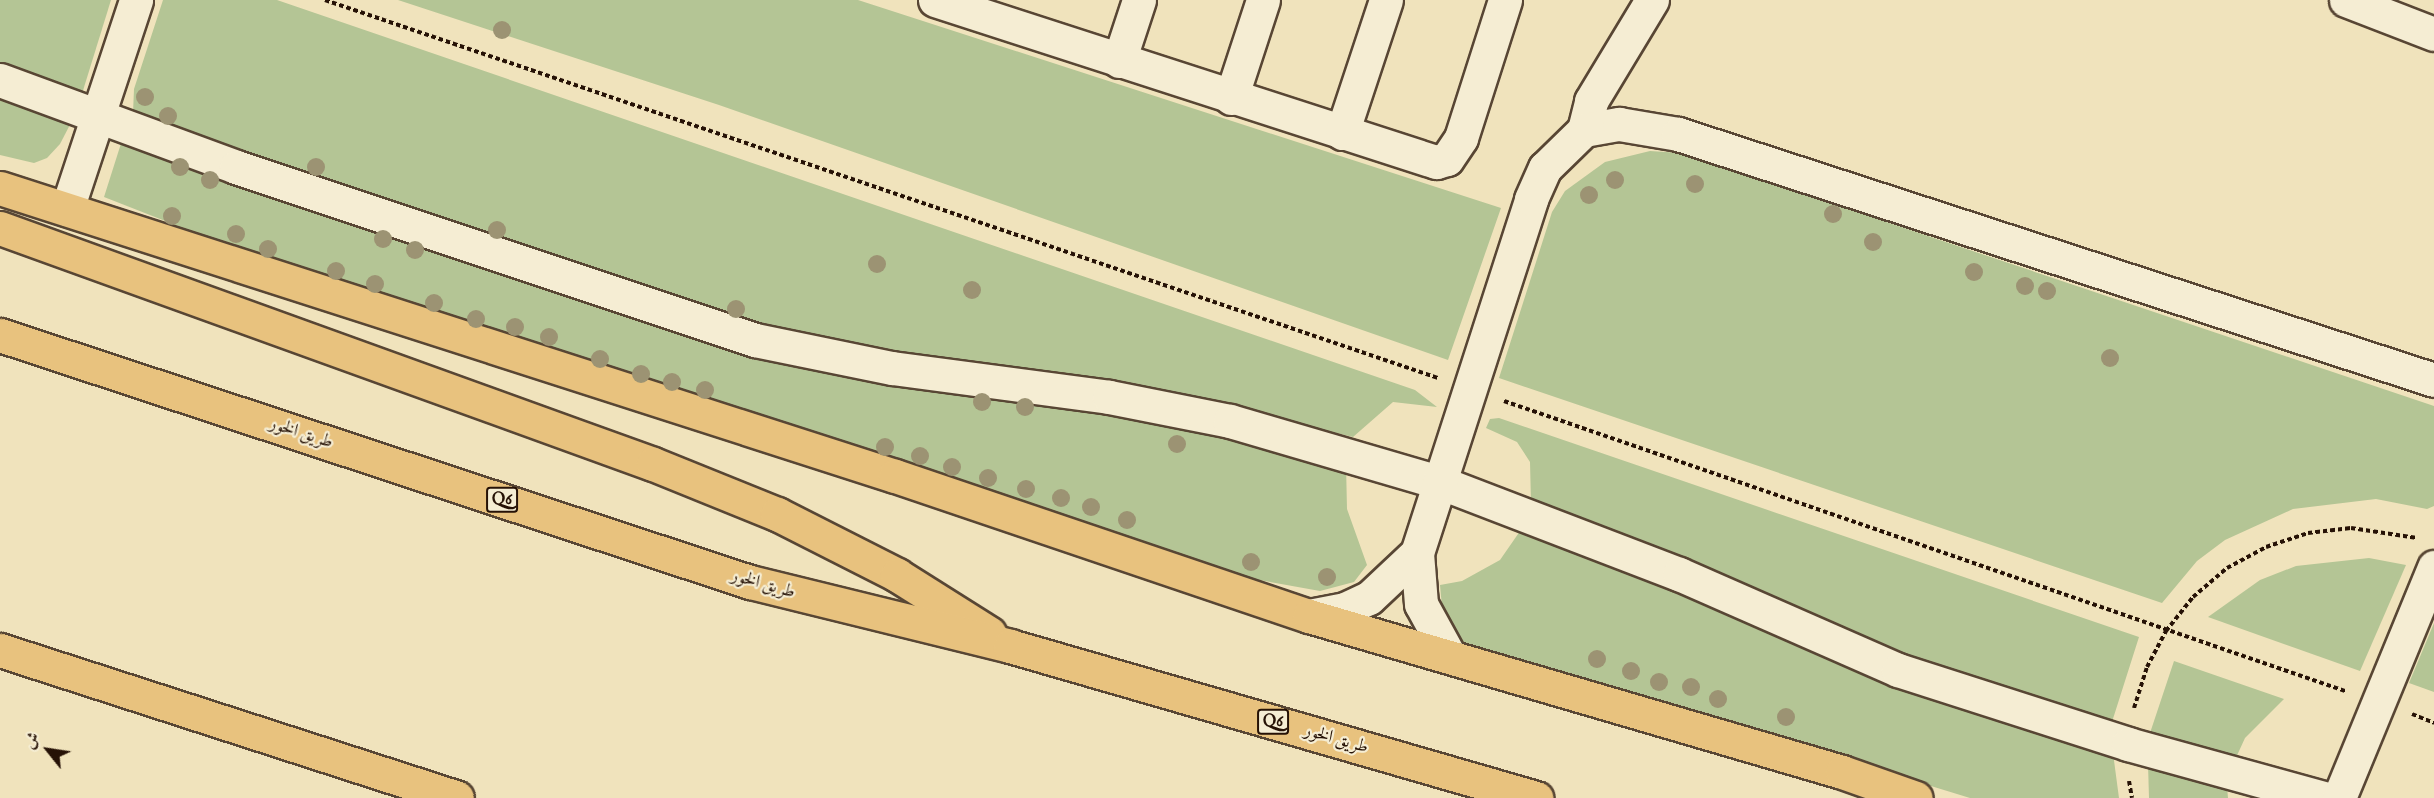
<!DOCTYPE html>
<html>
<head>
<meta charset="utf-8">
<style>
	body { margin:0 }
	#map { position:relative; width:2434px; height:798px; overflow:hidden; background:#f0e3bc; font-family:"IM FELL English",Amiri,serif }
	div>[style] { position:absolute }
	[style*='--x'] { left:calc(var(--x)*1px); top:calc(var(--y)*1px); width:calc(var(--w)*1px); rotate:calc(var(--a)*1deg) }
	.green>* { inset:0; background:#b4c595 }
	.path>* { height:4px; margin-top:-2px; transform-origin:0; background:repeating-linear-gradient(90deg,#261206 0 4.5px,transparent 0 7.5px) }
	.roads { filter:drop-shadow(2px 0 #584634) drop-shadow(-2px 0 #584634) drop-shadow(0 2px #584634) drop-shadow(0 -2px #584634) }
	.minor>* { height:33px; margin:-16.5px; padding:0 16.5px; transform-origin:16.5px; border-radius:16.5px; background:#f5edd3 }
	.highway>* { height:33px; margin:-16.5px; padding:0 16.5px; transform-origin:16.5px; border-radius:16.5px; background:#e8c27e }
	.trees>* { width:18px; height:18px; margin:-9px; border-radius:50%; background:#9c9373 }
	span { translate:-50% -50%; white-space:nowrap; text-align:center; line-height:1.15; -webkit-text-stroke:4.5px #f5edd3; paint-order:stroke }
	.shield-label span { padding:2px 4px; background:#f5edd3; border:2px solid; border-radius:4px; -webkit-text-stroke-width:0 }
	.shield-label { font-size:16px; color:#261206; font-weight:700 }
	.street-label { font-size:18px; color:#261206 }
	.north { position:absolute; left:18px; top:720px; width:60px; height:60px; -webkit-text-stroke:4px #f5edd3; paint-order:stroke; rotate:300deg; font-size:16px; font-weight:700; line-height:24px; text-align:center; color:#261206 }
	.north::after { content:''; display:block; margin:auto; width:21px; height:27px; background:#261206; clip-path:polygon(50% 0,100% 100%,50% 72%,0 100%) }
</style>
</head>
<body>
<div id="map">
	<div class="green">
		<div style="clip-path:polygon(0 0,111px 0,81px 97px,0 66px)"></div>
		<div style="clip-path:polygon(163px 0,277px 0,1415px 390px,1437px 407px,1393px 402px,1353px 437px,1231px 408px,887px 356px,757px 327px,237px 153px,133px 113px,134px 89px)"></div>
		<div style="clip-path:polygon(398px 0,858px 0,1501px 208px,1448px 360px,719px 105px)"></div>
		<div style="clip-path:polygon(0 92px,75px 115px,60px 144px,47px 158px,34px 163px,0 155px)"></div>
		<div style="clip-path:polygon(124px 134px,613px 307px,1106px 408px,1346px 464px,1347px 509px,1367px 565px,1354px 582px,1320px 591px,1254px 579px,201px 235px,104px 197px)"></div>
		<div style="clip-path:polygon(1650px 151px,1681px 153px,2434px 406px,2434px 506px,2427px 509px,2376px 499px,2293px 509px,2225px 540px,2197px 561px,2162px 603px,1499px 378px,1552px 212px,1565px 191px,1605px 162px)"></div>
		<div style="clip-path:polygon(1499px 418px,2139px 637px,2111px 725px,1974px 687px,1531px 503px,1530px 462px,1517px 442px,1486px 428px,1490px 419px)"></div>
		<div style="clip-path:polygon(1527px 521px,2113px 753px,2119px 798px,1970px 798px,1462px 642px,1443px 618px,1440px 585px,1462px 581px,1500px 560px)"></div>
		<div style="clip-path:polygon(2369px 558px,2406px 565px,2360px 671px,2208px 617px,2260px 580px,2296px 566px)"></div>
		<div style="clip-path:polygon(2434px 623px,2434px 692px,2409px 683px)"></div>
		<div style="clip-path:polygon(2174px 661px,2284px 699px,2245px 738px,2234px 762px,2149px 736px)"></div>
		<div style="clip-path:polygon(2148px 764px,2227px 786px,2228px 798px,2149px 798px)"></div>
	</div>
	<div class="path">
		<div style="--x:325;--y:0;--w:1175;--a:18.76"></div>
		<div style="--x:1504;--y:401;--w:890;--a:19.03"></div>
		<div style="--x:2134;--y:708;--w:43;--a:-72.4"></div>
		<div style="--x:2147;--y:667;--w:41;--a:-62.2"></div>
		<div style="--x:2166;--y:631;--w:43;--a:-51.5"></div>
		<div style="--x:2193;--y:597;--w:45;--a:-40.5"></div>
		<div style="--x:2227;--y:568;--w:44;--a:-28.3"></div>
		<div style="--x:2266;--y:547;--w:44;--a:-18.4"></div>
		<div style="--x:2308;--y:533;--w:43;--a:-6.6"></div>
		<div style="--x:2351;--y:528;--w:67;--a:8.6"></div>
		<div style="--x:2412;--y:714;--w:24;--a:22"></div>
		<div style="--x:2129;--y:781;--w:17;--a:80"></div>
	</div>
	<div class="roads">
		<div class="minor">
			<div style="--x:935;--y:0;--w:527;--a:17.92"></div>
			<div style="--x:1436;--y:162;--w:11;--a:-15"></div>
			<div style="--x:1447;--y:159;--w:25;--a:-56"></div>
			<div style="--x:1461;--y:138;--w:145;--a:-72.3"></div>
			<div style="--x:2346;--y:0;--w:94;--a:21.1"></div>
			<div style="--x:1119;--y:61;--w:64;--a:-71.8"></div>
			<div style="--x:0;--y:80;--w:252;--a:20.2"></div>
			<div style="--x:236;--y:167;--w:547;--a:18.43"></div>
			<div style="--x:755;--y:340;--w:140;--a:11.6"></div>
			<div style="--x:892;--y:368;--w:219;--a:7.6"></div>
			<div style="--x:1109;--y:397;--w:123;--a:11.2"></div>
			<div style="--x:1230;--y:421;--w:218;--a:16.3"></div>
			<div style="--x:1439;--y:482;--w:257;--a:21"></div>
			<div style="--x:1679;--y:574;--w:239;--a:23.7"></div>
			<div style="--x:1898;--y:670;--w:242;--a:17.8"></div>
			<div style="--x:2128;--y:744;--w:203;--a:15.4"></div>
			<div style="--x:1231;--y:98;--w:103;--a:-71.9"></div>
			<div style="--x:1584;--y:130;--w:30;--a:-76"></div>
			<div style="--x:1591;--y:101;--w:118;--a:-58.9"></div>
			<div style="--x:1342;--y:133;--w:140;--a:-71.7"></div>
			<div style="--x:67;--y:209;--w:220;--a:-71.7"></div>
			<div style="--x:1309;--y:616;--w:37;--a:-11"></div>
			<div style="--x:1345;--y:609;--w:26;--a:-25"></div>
			<div style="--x:1369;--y:598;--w:66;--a:-43.2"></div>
			<div style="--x:1450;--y:657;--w:60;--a:-118.7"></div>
			<div style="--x:1421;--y:604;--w:51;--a:-94.5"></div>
			<div style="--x:1417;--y:553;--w:372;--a:-72.1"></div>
			<div style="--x:1531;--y:199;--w:34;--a:-66"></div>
			<div style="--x:1545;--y:168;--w:54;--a:-44.3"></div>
			<div style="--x:1584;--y:130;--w:36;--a:-10"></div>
			<div style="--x:1619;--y:124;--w:60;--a:9.6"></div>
			<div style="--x:1678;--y:134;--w:795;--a:18.02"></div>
			<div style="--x:2339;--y:798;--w:250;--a:-67.6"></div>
		</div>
		<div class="highway">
			<div style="--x:0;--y:188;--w:940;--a:17.84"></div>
			<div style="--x:895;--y:476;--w:437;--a:18.7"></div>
			<div style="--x:1309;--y:616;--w:555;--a:16.31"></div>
			<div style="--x:1842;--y:772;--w:78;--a:19.4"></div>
			<div style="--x:0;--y:228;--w:694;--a:19.87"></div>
			<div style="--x:653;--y:464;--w:134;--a:22"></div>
			<div style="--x:777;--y:514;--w:135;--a:26.9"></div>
			<div style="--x:897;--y:575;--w:109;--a:32.2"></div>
			<div style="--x:0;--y:335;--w:790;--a:18.23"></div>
			<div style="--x:750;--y:582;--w:268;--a:13.8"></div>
			<div style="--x:1010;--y:646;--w:548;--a:16.12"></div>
			<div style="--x:0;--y:650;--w:480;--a:17.9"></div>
		</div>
	</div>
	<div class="trees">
		<div style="left:502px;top:30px"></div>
		<div style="left:145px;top:97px"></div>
		<div style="left:168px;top:116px"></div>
		<div style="left:180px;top:167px"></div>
		<div style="left:316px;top:167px"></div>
		<div style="left:210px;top:180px"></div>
		<div style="left:1615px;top:180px"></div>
		<div style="left:1695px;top:184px"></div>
		<div style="left:1589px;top:195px"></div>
		<div style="left:1833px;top:214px"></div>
		<div style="left:172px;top:216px"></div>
		<div style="left:497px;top:230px"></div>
		<div style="left:236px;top:234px"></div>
		<div style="left:383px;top:239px"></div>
		<div style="left:1873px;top:242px"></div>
		<div style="left:268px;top:249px"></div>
		<div style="left:415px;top:250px"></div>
		<div style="left:877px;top:264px"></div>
		<div style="left:336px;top:271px"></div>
		<div style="left:1974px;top:272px"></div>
		<div style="left:375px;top:284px"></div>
		<div style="left:2025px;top:286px"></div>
		<div style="left:972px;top:290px"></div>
		<div style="left:2047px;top:291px"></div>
		<div style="left:434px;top:303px"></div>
		<div style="left:736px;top:309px"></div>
		<div style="left:476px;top:319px"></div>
		<div style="left:515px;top:327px"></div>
		<div style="left:549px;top:337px"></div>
		<div style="left:2110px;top:358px"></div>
		<div style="left:600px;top:359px"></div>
		<div style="left:641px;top:374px"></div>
		<div style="left:672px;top:382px"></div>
		<div style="left:705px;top:390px"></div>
		<div style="left:982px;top:402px"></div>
		<div style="left:1025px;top:407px"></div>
		<div style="left:1177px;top:444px"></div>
		<div style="left:885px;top:447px"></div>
		<div style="left:920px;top:456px"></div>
		<div style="left:952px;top:467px"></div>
		<div style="left:988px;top:478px"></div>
		<div style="left:1026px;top:489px"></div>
		<div style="left:1061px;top:498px"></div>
		<div style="left:1091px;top:507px"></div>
		<div style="left:1127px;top:520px"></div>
		<div style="left:1251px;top:562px"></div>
		<div style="left:1327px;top:577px"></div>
		<div style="left:1597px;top:659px"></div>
		<div style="left:1631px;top:671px"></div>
		<div style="left:1659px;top:682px"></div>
		<div style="left:1691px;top:687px"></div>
		<div style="left:1718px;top:699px"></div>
		<div style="left:1786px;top:717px"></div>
	</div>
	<div class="shield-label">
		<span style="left:502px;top:500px">Q6</span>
		<span style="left:1273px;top:722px">Q6</span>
	</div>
	<div class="street-label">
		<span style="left:301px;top:434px;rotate:18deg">طريق الخور</span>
		<span style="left:763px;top:585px;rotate:16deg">طريق الخور</span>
		<span style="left:1336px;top:740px;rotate:16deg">طريق الخور</span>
	</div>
	<div class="north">ش</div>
</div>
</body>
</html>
